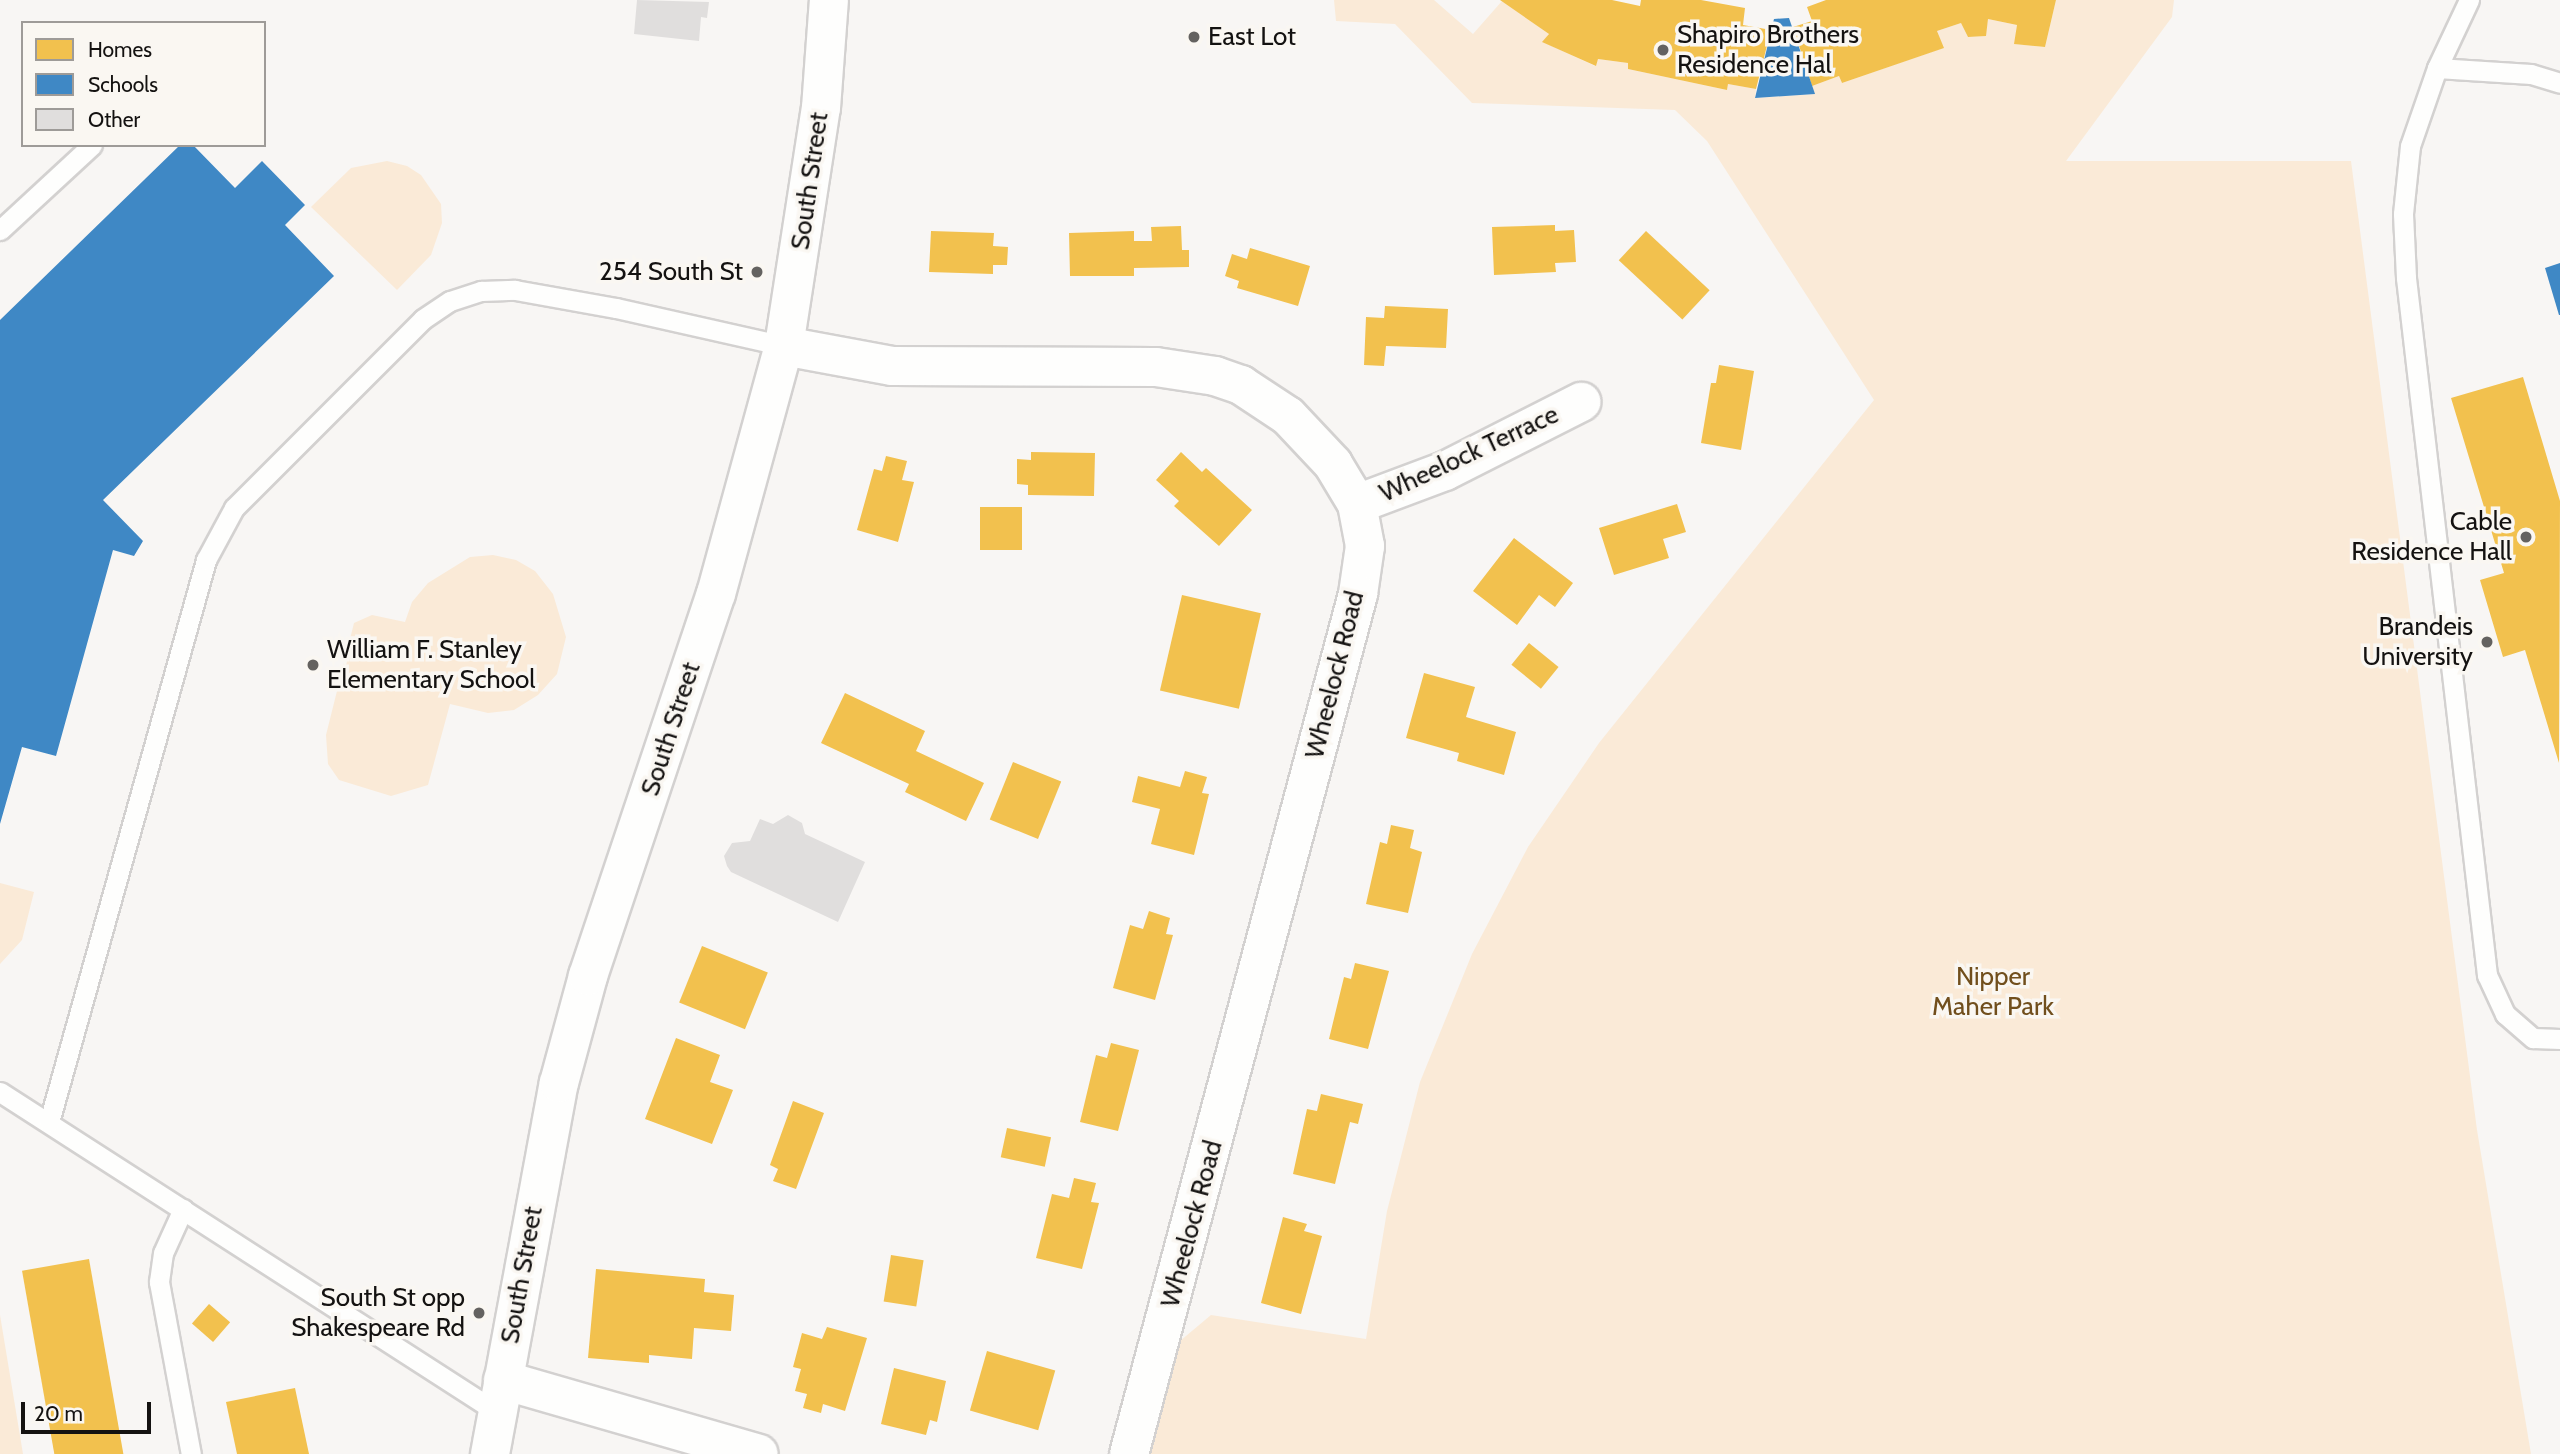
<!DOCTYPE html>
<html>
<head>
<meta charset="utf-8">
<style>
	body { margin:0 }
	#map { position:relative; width:2560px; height:1454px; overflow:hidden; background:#f8f6f4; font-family:Cabin,sans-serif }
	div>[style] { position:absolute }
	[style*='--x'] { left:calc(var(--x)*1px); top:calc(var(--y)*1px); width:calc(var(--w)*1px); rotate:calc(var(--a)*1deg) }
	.green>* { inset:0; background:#faead7 }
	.homes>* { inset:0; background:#f2c14e; transform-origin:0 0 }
	.schools>* { inset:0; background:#3f88c5 }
	.building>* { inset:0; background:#e0dedd }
	.roads { filter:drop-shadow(2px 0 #d3d1d0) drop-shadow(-2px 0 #d3d1d0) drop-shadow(0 2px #d3d1d0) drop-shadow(0 -2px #d3d1d0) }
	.lane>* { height:19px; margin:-9.5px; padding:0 9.5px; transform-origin:9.5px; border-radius:9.5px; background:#fefefd }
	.street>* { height:38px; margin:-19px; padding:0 19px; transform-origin:19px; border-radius:19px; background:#fefefd }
	.secondary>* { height:38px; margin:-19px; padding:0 19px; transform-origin:19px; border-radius:19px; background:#fefefd }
	.dots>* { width:19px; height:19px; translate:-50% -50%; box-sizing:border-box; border:4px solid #faf7f2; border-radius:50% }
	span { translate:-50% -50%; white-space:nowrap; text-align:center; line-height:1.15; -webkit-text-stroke:7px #faf7f2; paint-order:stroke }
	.poi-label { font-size:26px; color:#141211 }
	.left { translate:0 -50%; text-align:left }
	.right { translate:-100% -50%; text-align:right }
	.street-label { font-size:26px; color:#141211 }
	.park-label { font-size:26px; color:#714f1d }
	.legend { position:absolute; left:21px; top:21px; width:245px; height:126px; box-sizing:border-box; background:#faf7f2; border:2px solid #9e9b98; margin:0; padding:9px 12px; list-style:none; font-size:21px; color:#141211 }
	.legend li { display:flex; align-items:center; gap:14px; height:35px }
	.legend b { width:35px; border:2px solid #9e9b98 }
	.scale { position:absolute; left:21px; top:1402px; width:130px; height:32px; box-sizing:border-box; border:4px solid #141211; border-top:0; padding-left:9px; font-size:21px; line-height:24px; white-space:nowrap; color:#141211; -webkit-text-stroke:5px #faf7f2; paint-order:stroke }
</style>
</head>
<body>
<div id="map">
	<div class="green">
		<div style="clip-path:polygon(1334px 0,1434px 0,1473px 34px,1502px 1px,1549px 34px,1543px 42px,1595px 66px,1598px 59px,1628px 63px,1628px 69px,1727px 90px,1728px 84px,1756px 89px,1755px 98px,1814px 94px,1812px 86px,1839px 76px,1842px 83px,1943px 48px,1937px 31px,1961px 23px,1968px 37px,1985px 36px,1988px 19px,2017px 25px,2015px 44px,2045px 47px,2056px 0,2174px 0,2172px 17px,2066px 161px,2351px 161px,2477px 1130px,2531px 1454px,1129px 1454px,1155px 1362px,1211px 1315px,1366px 1339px,1387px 1211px,1420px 1082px,1472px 954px,1528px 847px,1599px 743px,1874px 400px,1707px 141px,1675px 110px,1472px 103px,1395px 24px,1336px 21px)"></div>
		<div style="clip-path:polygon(387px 161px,407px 166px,421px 175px,441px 204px,442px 223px,431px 255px,397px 290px,311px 207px,351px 168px)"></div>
		<div style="clip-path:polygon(493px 555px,516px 560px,535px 571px,553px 594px,566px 637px,557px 674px,538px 695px,514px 710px,488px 713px,450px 704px,428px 785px,391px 796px,339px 780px,328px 764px,326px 735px,354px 623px,372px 615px,405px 622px,412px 602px,428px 583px,470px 557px)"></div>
		<div style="clip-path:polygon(0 883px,34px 892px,22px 940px,0 964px)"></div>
		<div style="clip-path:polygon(0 1315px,23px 1454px,0 1454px)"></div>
	</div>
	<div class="homes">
		<div style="clip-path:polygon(1500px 0,1612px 0,1640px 6px,1641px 0,1701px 0,1745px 8px,1743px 25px,1771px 30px,1756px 89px,1728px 84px,1727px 90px,1628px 69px,1628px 63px,1598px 59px,1596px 66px,1542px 42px,1549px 34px)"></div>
		<div style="clip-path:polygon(1826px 0,2056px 0,2045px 47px,2014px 44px,2017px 25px,1988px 19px,1986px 36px,1968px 37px,1961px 23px,1937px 31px,1944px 48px,1842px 83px,1839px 76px,1812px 86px,1793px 27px,1812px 21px,1807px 7px)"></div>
		<div style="clip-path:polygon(1555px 225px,1555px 231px,1574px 230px,1576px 262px,1555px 263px,1556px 272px,1494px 275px,1492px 227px)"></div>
		<div style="clip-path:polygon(1181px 226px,1182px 250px,1189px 250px,1189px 267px,1134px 268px,1134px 276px,1070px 276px,1069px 233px,1134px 231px,1134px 241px,1152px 241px,1151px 227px)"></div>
		<div style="clip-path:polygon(931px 231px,994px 233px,993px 246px,1008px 247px,1007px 265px,993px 265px,993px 274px,929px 272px)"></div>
		<div style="left:1646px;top:231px;width:87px;height:40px;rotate:43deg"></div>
		<div style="clip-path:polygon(1250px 248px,1310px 266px,1298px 306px,1237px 288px,1239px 281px,1225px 276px,1232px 254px,1247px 259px)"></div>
		<div style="clip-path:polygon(1385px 306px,1448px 309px,1446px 348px,1386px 346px,1384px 366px,1364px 365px,1366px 317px,1384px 318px)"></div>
		<div style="clip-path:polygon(1719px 365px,1754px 371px,1741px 450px,1701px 443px,1711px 383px,1716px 383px)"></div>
		<div style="clip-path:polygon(2523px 377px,2560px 501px,2559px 763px,2525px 650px,2503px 657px,2480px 580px,2504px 573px,2451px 398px)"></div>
		<div style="clip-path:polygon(1031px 452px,1095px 453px,1094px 496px,1028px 495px,1028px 485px,1017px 484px,1017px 459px,1031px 460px)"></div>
		<div style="clip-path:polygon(1181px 452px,1202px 472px,1206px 468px,1252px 510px,1219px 546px,1174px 506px,1179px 501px,1156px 480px)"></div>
		<div style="clip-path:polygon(886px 456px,907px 461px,902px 480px,914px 482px,898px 542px,857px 530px,874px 469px,882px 471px)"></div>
		<div style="clip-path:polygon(1677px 504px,1686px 532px,1663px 539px,1669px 558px,1614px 575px,1599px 528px)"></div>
		<div style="left:1022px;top:507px;width:43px;height:42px;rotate:90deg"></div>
		<div style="clip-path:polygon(1514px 538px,1573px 583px,1555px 607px,1539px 595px,1517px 625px,1473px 591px)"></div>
		<div style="left:1182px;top:595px;width:81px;height:98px;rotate:13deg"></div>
		<div style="left:1529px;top:643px;width:38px;height:28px;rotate:39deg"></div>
		<div style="clip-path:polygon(1424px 673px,1475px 687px,1466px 717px,1516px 732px,1504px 775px,1457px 761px,1459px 753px,1406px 738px)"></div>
		<div style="clip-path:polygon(845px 693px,925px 731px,916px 751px,984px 783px,966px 821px,905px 792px,909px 784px,821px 743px)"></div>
		<div style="left:1013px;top:762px;width:52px;height:62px;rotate:22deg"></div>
		<div style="clip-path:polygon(1185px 771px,1207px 777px,1202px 793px,1209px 794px,1194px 855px,1151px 844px,1160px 809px,1132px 802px,1138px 776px,1180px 787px)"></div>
		<div style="clip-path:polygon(1391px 825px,1414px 830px,1410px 848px,1422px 852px,1408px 913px,1366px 904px,1380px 842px,1387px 844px)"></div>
		<div style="clip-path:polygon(1149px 911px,1170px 918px,1166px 934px,1173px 935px,1155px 1000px,1113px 988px,1130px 925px,1143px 929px)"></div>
		<div style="left:702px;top:946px;width:71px;height:61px;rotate:22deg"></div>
		<div style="clip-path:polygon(1355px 963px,1389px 971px,1368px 1049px,1329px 1039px,1344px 977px,1351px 979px)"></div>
		<div style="clip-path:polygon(676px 1038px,720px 1055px,710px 1082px,733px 1090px,712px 1144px,645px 1119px)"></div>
		<div style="clip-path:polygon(1111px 1043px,1139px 1050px,1118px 1131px,1080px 1122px,1096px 1055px,1107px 1058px)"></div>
		<div style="clip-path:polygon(1321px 1094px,1363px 1104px,1358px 1124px,1350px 1122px,1335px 1184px,1293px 1174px,1307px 1109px,1317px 1111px)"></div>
		<div style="clip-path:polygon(793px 1101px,824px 1113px,796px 1189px,773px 1181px,778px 1169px,770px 1165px)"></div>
		<div style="left:1007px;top:1128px;width:45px;height:30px;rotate:12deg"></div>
		<div style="clip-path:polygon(1074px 1178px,1096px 1183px,1091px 1202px,1099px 1203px,1082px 1269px,1036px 1258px,1052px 1194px,1069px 1198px)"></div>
		<div style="clip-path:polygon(1283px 1217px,1307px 1224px,1304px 1231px,1322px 1236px,1301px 1314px,1261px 1303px)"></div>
		<div style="left:891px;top:1255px;width:33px;height:47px;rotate:9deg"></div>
		<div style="left:89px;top:1259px;width:198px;height:68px;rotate:80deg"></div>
		<div style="clip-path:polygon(596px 1269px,705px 1279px,704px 1292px,734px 1295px,731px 1331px,694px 1328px,692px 1359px,649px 1355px,649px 1363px,588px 1358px)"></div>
		<div style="left:209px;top:1304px;width:28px;height:26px;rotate:41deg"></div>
		<div style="clip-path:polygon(827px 1327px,867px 1338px,845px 1411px,823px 1404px,821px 1413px,803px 1408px,807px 1394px,795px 1391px,801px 1369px,793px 1367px,802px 1333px,822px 1339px)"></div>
		<div style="left:987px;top:1351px;width:71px;height:62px;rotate:16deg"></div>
		<div style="clip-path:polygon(894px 1368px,946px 1381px,937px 1422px,930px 1420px,926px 1435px,881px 1424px)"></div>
		<div style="clip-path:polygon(295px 1388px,309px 1454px,237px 1454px,226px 1402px)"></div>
	</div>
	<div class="schools">
		<div style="clip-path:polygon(1789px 18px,1815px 94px,1755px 98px,1774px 19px)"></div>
		<div style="clip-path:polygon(180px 145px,193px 145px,235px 188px,262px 161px,305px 205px,285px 225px,334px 276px,103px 500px,143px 541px,134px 556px,113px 550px,56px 756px,22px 747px,0 824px,0 320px)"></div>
		<div style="clip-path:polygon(2560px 263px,2560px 315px,2559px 315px,2545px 268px)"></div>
	</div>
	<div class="building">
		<div style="clip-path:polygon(637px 0,709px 2px,707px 18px,701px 17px,699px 41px,634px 34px)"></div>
		<div style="clip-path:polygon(788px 815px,802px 823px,805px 834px,865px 862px,838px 922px,731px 872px,727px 866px,724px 856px,732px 843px,750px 841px,760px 819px,773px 824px)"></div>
	</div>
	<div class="roads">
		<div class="lane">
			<div style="--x:2469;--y:0;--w:75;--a:115.2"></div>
			<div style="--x:2437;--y:68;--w:83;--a:109.1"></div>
			<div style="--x:2410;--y:146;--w:68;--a:95.9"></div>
			<div style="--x:2403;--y:214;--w:64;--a:87.3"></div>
			<div style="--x:2406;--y:278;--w:702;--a:83.37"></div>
			<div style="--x:2487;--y:975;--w:43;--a:65.2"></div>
			<div style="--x:2505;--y:1014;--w:37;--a:41"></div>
			<div style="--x:2533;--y:1038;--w:27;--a:2"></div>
			<div style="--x:2437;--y:68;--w:94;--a:3.7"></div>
			<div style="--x:2531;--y:74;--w:30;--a:17"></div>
			<div style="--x:0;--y:230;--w:125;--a:-42.7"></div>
			<div style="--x:0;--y:1092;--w:591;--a:32.78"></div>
			<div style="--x:49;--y:1122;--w:584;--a:-74.39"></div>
			<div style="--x:206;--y:560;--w:59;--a:-61.7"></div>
			<div style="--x:234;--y:508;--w:267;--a:-45"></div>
			<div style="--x:423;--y:319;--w:32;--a:-34"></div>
			<div style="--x:450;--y:301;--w:33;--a:-18"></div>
			<div style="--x:481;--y:291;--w:34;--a:-2"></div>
			<div style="--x:515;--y:290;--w:103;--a:10.1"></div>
			<div style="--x:616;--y:308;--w:172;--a:12.7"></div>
			<div style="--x:183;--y:1209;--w:48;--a:114.4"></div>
			<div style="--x:163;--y:1253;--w:29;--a:98"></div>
			<div style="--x:159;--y:1282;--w:175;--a:79.5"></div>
		</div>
		<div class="street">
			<div style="--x:784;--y:346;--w:110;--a:10.5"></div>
			<div style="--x:892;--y:366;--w:264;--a:0.2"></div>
			<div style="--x:1156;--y:367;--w:60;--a:8.7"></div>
			<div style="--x:1215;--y:376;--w:28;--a:19"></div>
			<div style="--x:1241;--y:385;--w:56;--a:33.4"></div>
			<div style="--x:1288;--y:416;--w:66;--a:46.8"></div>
			<div style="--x:1333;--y:464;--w:47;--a:59"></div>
			<div style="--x:1357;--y:504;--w:43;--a:79.2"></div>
			<div style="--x:1365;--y:546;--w:49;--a:98.3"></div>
			<div style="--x:1358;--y:594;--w:890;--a:104.91"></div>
			<div style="--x:1357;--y:504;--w:94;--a:-20.6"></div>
			<div style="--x:1445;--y:471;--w:153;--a:-26.9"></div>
			<div style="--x:503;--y:1380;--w:266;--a:16.1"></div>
		</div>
		<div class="secondary">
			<div style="--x:490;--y:1454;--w:377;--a:-79.5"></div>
			<div style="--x:559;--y:1083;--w:111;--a:-74.8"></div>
			<div style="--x:588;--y:976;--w:403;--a:-71.5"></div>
			<div style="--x:716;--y:594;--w:257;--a:-74.7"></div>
			<div style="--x:784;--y:346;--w:241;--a:-81.2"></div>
			<div style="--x:821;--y:108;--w:108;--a:-85.8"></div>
		</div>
	</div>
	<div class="dots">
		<div style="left:1194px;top:37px;background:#646260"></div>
		<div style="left:1663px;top:50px;background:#646260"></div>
		<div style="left:757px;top:272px;background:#646260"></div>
		<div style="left:2526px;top:537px;background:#646260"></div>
		<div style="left:2487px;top:642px;background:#646260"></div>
		<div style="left:313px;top:665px;background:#646260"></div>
		<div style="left:479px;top:1313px;background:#646260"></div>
	</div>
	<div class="poi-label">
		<span class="left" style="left:1677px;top:50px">Shapiro Brothers<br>Residence Hal</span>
		<span class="left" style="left:1208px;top:37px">East Lot</span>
		<span class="right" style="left:743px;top:272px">254 South St</span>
		<span class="right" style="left:2512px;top:537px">Cable<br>Residence Hall</span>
		<span class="right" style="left:2473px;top:642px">Brandeis<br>University</span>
		<span class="left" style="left:327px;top:665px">William F. Stanley<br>Elementary School</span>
		<span class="right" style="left:465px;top:1313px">South St opp<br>Shakespeare Rd</span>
	</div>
	<div class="street-label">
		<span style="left:810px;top:181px;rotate:-82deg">South Street</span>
		<span style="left:1469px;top:454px;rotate:-25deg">Wheelock Terrace</span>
		<span style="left:1335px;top:675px;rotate:-76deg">Wheelock Road</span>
		<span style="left:671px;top:729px;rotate:-72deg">South Street</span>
		<span style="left:1192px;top:1224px;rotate:-75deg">Wheelock Road</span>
		<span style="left:522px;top:1275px;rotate:-80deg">South Street</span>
	</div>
	<div class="park-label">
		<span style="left:1993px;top:992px">Nipper<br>Maher Park</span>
	</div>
	<ul class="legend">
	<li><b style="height:19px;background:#f2c14e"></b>Homes</li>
	<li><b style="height:19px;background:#3f88c5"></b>Schools</li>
	<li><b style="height:19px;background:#e0dedd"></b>Other</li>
	</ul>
	<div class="scale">20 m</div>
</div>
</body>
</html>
